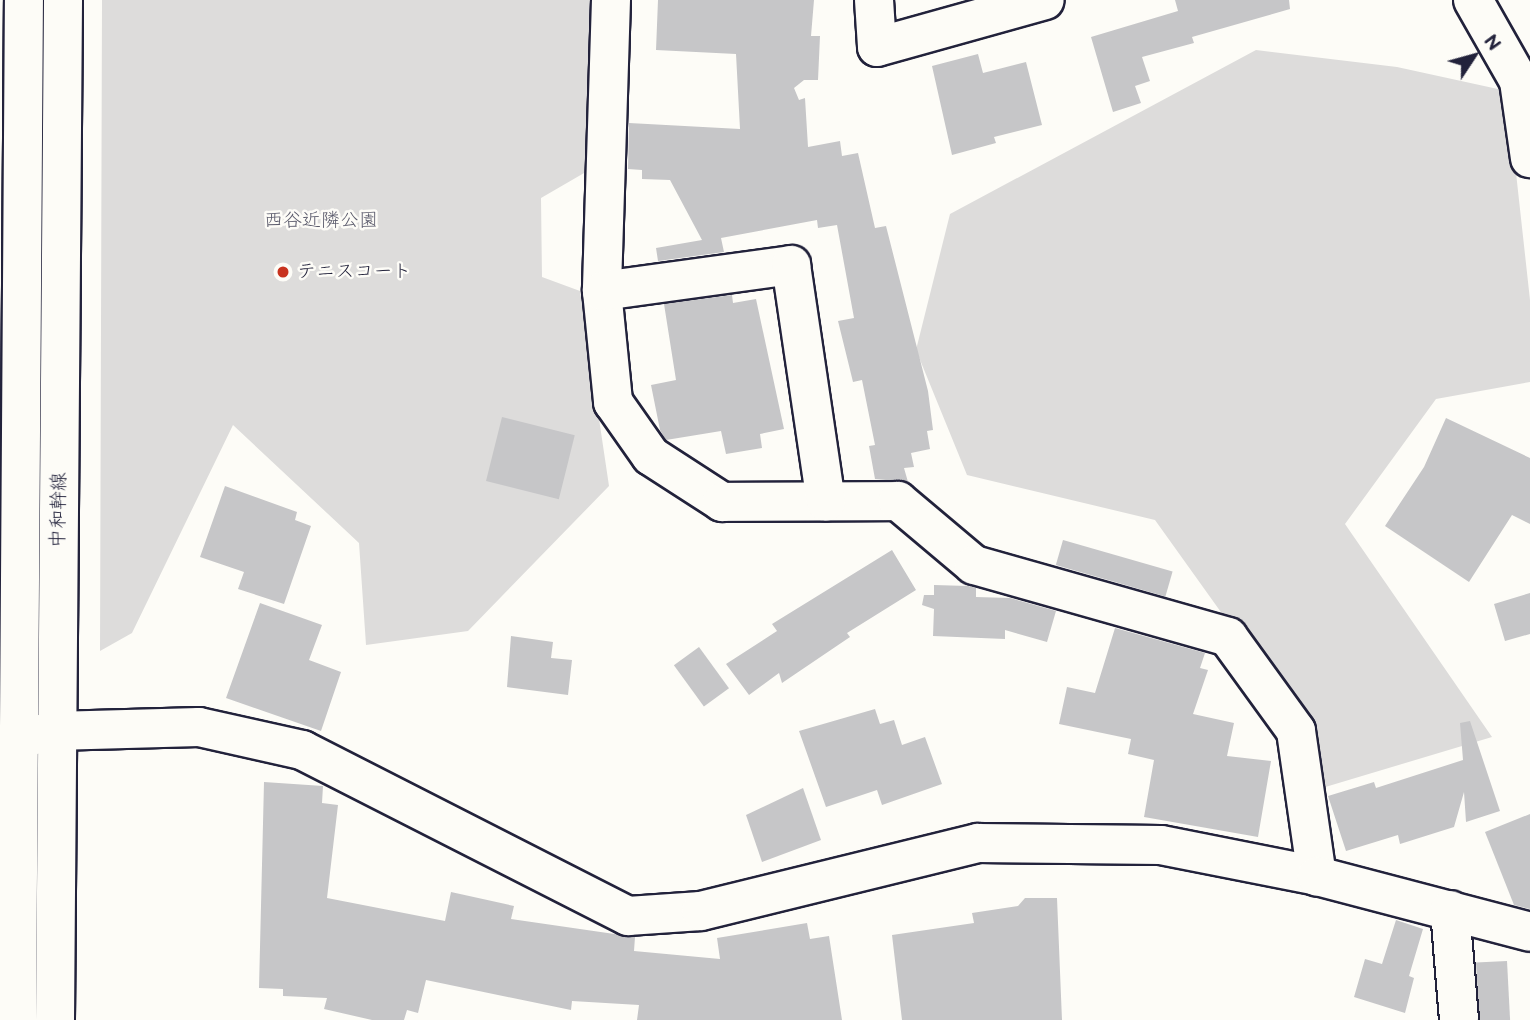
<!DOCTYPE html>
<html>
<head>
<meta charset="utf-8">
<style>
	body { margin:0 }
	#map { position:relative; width:1530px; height:1020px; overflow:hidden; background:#fdfcf7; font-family:"Balsamiq Sans","Klee One",sans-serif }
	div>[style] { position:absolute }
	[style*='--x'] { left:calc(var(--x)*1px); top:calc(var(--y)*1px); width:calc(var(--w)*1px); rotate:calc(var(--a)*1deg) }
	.green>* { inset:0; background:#dddcdb }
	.building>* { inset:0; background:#c6c6c8; transform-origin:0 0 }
	.roads { filter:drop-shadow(2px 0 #22223b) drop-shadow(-2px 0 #22223b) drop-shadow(0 2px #22223b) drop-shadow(0 -2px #22223b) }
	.minor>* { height:38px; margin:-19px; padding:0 19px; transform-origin:19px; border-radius:19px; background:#fdfcf7 }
	.secondary>* { height:38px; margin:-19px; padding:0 19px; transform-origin:19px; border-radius:19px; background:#fdfcf7 }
	.dots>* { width:19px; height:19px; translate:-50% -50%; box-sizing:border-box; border:4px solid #fdfcf7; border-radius:50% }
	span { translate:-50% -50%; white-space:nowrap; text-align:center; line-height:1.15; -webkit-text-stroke:5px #fdfcf7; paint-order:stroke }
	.park-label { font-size:19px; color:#5a5a6b }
	.poi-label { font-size:19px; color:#22223b }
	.left { translate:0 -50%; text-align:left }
	.street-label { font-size:19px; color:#22223b }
	.north { position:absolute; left:1439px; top:21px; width:70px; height:70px; -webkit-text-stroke:5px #fdfcf7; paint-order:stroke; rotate:54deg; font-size:19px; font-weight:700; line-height:28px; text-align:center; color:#22223b }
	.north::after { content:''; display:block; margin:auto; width:24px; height:32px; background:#22223b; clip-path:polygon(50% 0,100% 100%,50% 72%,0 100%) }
</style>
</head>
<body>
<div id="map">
	<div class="green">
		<div style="clip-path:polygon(102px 0,590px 0,591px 169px,541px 198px,542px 277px,580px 291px,609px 486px,468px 631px,366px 645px,359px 543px,233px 425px,132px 633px,100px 651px)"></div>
		<div style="clip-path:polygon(1256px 50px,1397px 67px,1507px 91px,1530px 300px,1530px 382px,1436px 399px,1345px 524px,1492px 737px,1322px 788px,1228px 622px,1155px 520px,967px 475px,916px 350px,950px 214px)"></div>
	</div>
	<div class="building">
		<div style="clip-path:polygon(658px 0,814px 0,811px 36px,820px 36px,818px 80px,804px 80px,794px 88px,799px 100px,805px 98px,808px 147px,840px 141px,842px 156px,858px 153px,875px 228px,886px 226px,928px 391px,933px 430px,927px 431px,930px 449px,911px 453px,914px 467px,904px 468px,908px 482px,875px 479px,869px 446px,875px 445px,862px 380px,853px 382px,838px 321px,854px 318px,837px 225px,818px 228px,817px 220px,721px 238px,724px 252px,658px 261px,656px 248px,702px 240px,670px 180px,642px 179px,642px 170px,628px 169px,629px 123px,740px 129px,736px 54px,656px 50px)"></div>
		<div style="clip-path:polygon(1175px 0,1289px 0,1290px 9px,1192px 37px,1194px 43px,1142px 57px,1150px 81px,1135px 86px,1141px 103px,1113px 112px,1091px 37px,1178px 11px)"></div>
		<div style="clip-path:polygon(978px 54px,983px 73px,1026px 62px,1042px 125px,994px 137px,996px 143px,952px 155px,932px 66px)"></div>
		<div style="clip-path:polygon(732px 295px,733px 303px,756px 299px,784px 429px,760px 434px,762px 448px,726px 454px,721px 431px,666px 440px,660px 430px,651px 385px,676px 380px,664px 304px)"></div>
		<div style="left:502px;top:417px;width:75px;height:66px;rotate:14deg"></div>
		<div style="clip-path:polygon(1446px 418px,1530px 458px,1530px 524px,1512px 515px,1469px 582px,1385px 526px,1424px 467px)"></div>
		<div style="clip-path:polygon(225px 486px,297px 512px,295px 520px,311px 526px,284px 604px,238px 589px,244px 572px,200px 557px)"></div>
		<div style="left:1063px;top:540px;width:114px;height:26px;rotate:16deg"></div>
		<div style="clip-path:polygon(892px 550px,916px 590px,847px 633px,850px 637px,782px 683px,779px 673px,749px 695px,726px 664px,777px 631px,772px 624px)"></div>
		<div style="clip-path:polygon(934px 585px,968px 586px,976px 588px,976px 597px,1010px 598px,1056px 611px,1047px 642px,1005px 630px,1005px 639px,933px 636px,934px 609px,922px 605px,924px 595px,934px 595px)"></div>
		<div style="clip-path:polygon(1530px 593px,1530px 634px,1505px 641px,1494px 604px)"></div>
		<div style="clip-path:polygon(260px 603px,322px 625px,309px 660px,341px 672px,321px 731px,226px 698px)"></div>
		<div style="clip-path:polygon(1115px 628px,1205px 653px,1200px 668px,1208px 670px,1193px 714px,1234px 723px,1227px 756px,1271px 761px,1258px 837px,1144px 817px,1154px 760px,1128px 754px,1131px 739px,1059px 724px,1067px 687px,1095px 693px)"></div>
		<div style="clip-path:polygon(511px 636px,553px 642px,551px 658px,572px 660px,568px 695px,507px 687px)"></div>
		<div style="left:699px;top:647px;width:51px;height:31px;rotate:54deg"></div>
		<div style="clip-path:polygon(875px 709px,880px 724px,894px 720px,902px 745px,925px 737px,942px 784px,882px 805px,877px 790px,826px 807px,799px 731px)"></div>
		<div style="clip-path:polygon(1470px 721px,1500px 811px,1466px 822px,1464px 792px,1454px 827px,1400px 844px,1398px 835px,1346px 851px,1328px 796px,1374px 782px,1376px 788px,1463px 760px,1460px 723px)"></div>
		<div style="clip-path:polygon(264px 782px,323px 786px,322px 803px,338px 805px,327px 898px,445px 921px,451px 892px,514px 906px,511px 919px,635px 937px,634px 951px,720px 959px,717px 938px,807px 923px,810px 939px,829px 936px,842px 1020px,637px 1020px,639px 1005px,572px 1001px,571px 1010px,426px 980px,418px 1013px,407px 1010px,404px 1020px,372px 1020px,324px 1009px,327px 998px,283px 996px,283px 989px,259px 988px)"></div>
		<div style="clip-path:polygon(803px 788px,821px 840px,762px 862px,746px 815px)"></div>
		<div style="clip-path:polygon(1530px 814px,1530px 909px,1514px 905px,1485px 832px)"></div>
		<div style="clip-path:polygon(1025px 898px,1057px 898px,1062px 1020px,902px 1020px,892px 935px,974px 923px,972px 913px,1018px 906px)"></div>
		<div style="clip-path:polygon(1396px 920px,1423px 929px,1409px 976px,1414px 978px,1405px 1013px,1354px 997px,1365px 959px,1382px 964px)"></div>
		<div style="left:1507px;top:961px;width:59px;height:31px;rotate:87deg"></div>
	</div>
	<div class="roads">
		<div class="minor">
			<div style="--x:611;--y:0;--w:291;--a:91.8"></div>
			<div style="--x:602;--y:291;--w:112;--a:84.3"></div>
			<div style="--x:613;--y:402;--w:66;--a:54.9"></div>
			<div style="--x:651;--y:456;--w:85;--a:32.9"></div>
			<div style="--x:722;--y:502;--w:176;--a:-0.3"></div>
			<div style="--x:898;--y:501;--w:99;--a:40.1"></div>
			<div style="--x:974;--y:565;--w:264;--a:15.8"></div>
			<div style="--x:1228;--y:637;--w:116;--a:54.1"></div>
			<div style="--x:1296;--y:731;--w:147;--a:81.8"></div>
			<div style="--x:874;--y:0;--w:47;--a:86.3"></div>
			<div style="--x:877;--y:47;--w:174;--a:-15.6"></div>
			<div style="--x:1473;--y:0;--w:93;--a:60.4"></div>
			<div style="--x:1519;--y:81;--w:78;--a:81.9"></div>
			<div style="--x:602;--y:291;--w:191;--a:-7.8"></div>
			<div style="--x:791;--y:265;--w:239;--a:81.6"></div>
			<div style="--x:26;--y:737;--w:29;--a:-12"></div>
			<div style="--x:54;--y:731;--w:145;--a:-1.6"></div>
			<div style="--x:199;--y:727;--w:106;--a:12.6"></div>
			<div style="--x:302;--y:750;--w:366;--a:27"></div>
			<div style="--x:628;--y:916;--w:73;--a:-3.9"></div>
			<div style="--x:701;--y:911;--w:285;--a:-13.8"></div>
			<div style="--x:978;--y:843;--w:183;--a:0.6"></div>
			<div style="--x:1161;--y:845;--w:159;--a:11.2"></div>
			<div style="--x:1317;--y:876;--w:220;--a:14.7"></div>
			<div style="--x:1450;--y:910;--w:110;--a:85.3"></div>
		</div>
		<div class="secondary">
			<div style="--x:17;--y:1020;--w:1020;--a:-89.61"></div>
			<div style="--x:55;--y:1020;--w:1020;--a:-89.55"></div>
		</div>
	</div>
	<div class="dots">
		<div style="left:283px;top:272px;background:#c8321e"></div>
	</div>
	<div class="park-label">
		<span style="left:321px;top:221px">西谷近隣公園</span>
	</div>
	<div class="poi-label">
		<span class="left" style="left:297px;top:272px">テニスコート</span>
	</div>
	<div class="street-label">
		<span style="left:59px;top:510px;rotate:-89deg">中和幹線</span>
	</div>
	<div class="north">N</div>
</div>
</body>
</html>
